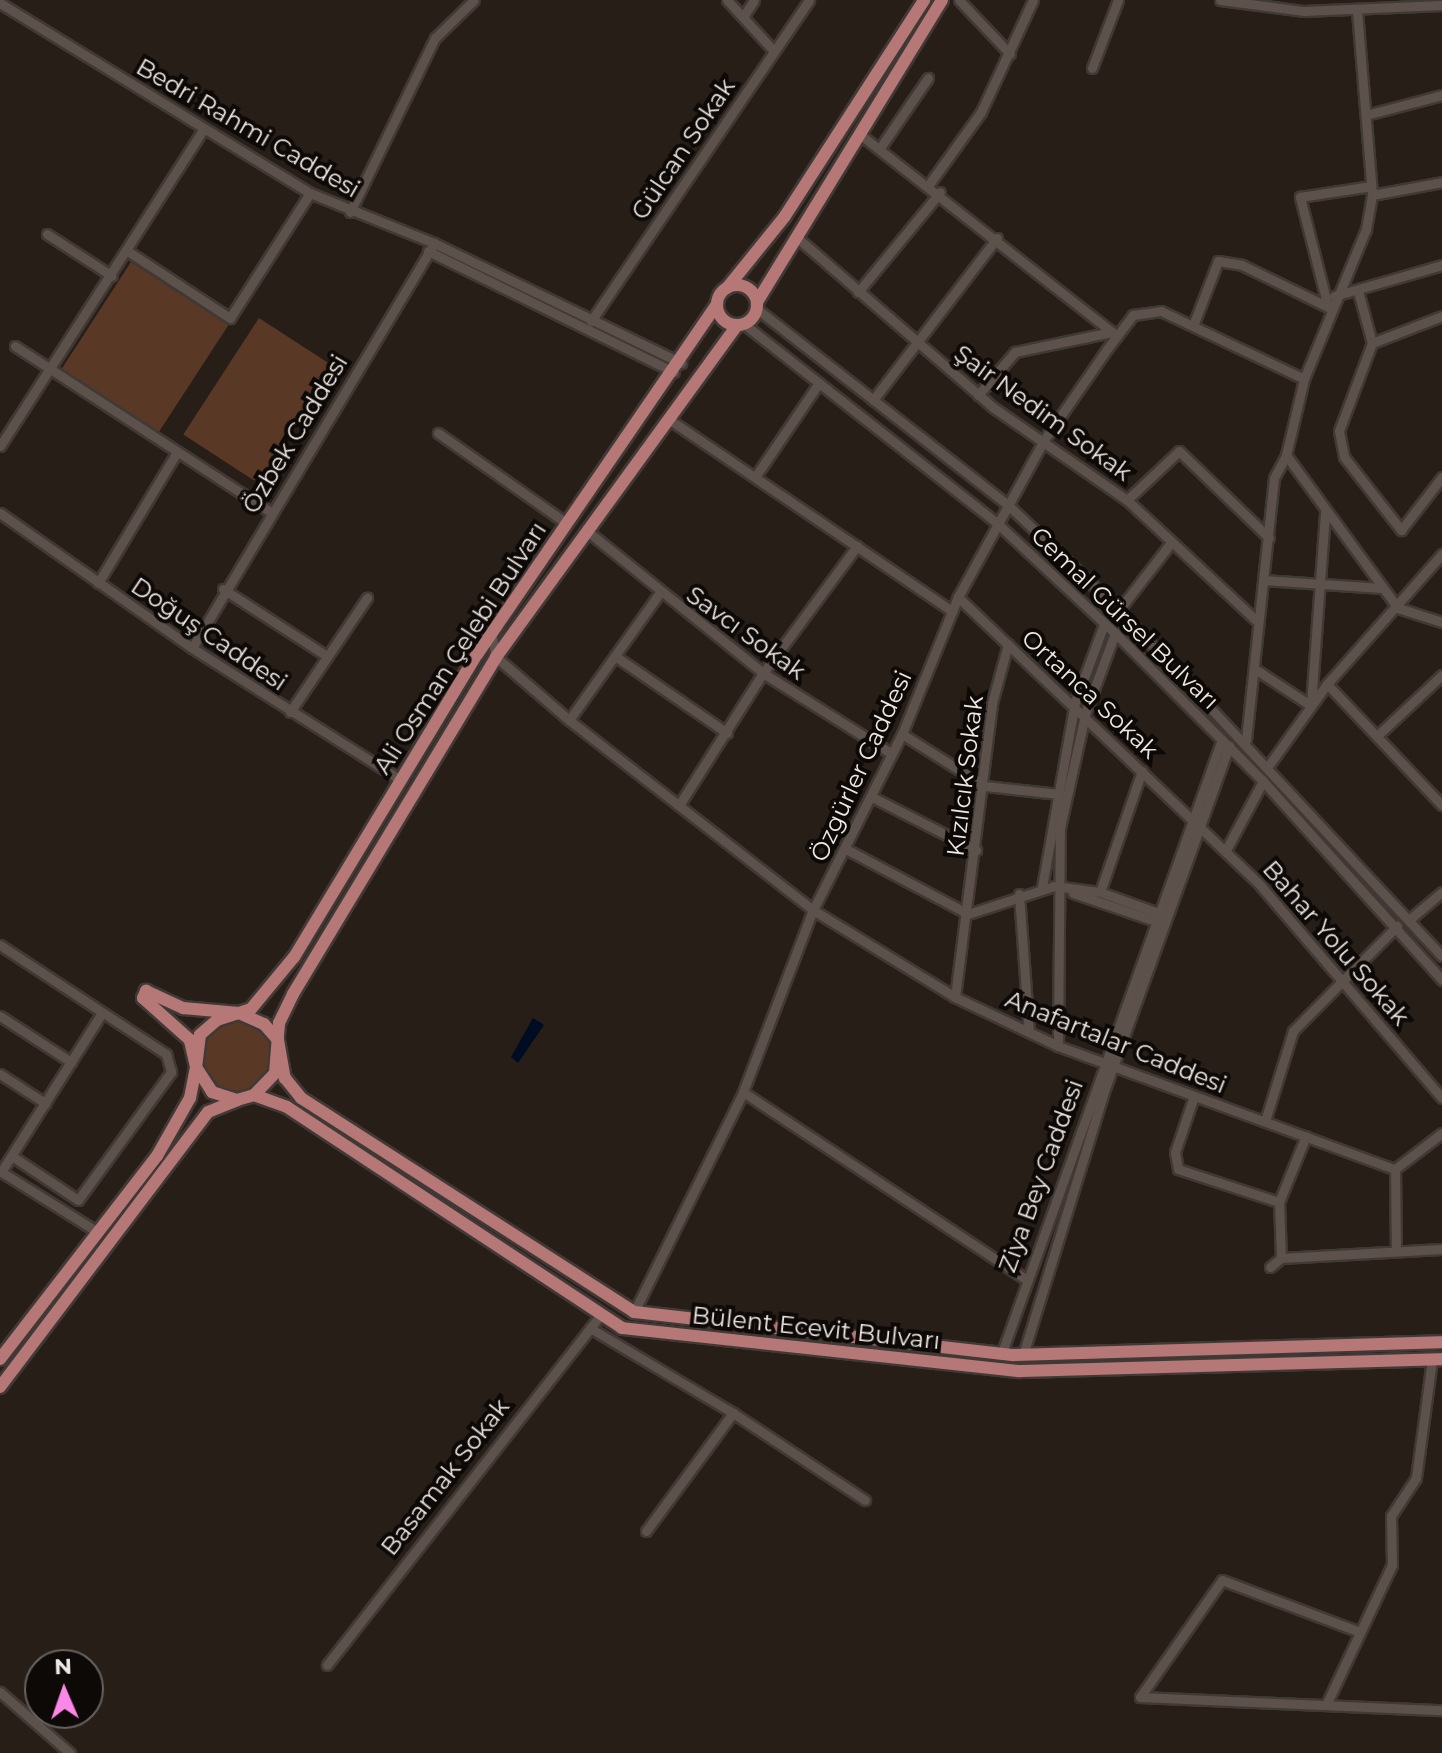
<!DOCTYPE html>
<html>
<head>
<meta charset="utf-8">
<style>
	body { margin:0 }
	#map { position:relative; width:1442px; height:1753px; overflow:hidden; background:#281e18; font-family:Montserrat,sans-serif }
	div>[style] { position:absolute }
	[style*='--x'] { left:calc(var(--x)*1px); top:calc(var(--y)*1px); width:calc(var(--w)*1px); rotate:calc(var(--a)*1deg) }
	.green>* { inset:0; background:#593826; transform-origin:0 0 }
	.round { border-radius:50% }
	.water>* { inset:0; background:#000c21 }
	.roads { filter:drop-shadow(2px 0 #413935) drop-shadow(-2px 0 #413935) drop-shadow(0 2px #413935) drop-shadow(0 -2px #413935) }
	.minor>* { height:9px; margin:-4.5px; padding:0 4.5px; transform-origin:4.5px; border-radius:4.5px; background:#5d514b }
	.major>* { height:12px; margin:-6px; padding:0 6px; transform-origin:6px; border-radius:6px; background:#b67876 }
	.major>.ring { margin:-6px; padding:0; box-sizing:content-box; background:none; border:12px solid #b67876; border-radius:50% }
	span { translate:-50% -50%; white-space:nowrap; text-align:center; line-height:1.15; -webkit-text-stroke:8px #0d0907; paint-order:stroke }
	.street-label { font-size:24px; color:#efe7e4 }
	.north { position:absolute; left:24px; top:1649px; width:80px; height:80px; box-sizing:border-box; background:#0d0907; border:2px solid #67625f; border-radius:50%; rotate:358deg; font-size:22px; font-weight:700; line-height:32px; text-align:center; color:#efe7e4 }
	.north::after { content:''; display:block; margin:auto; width:28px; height:36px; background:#fb87e6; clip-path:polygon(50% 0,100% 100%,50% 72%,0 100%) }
</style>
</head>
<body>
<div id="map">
	<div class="green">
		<div style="left:131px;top:262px;width:116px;height:129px;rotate:33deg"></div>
		<div style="left:259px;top:318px;width:90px;height:139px;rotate:33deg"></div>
		<div class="round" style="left:202px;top:1021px;width:70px;height:70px"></div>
	</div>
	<div class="water">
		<div style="clip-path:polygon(533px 1018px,544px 1025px,518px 1063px,511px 1057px)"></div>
	</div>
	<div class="roads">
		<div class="minor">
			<div style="--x:727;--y:0;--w:68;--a:47.4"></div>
			<div style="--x:959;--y:0;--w:74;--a:46.6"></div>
			<div style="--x:1220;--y:0;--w:85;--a:7.5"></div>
			<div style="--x:1304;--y:11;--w:138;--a:-2.5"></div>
			<div style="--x:0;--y:3;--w:364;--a:31.5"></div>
			<div style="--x:310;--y:193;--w:134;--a:22"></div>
			<div style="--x:434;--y:243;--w:275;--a:25.9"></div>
			<div style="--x:1357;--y:11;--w:185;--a:85.3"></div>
			<div style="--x:1372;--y:195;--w:35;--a:100"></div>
			<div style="--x:1366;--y:229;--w:162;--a:112.5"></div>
			<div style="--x:1304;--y:379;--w:78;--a:103.3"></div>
			<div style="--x:1286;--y:455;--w:190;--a:53.8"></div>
			<div style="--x:1398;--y:608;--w:46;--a:17.7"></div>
			<div style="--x:743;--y:17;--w:20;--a:-57"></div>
			<div style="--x:1092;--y:68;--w:73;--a:-69.1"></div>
			<div style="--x:1366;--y:115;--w:79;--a:-14.7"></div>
			<div style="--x:862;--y:136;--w:324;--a:38.1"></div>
			<div style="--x:880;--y:148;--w:85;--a:-55.6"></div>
			<div style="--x:930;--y:183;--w:87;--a:-54.3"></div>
			<div style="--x:981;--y:112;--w:123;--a:-65.1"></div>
			<div style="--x:1372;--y:195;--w:71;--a:-10.5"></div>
			<div style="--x:350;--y:212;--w:194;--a:-64"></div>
			<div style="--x:435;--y:38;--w:54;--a:-44.3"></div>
			<div style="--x:47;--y:234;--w:77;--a:32.9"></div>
			<div style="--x:801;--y:241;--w:255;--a:40.9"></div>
			<div style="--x:994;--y:408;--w:162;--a:34.7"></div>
			<div style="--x:1127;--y:500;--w:179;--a:43"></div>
			<div style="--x:428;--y:251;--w:274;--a:26.2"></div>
			<div style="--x:129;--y:252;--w:121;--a:33.2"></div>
			<div style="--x:230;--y:318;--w:148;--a:-57.4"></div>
			<div style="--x:1358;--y:291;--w:54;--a:74.9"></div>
			<div style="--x:858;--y:292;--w:129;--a:-50.6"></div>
			<div style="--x:1334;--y:296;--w:112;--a:-16"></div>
			<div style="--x:1328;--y:307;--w:114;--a:-104.3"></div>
			<div style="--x:1300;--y:197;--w:72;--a:-8.8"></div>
			<div style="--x:757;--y:309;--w:318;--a:38"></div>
			<div style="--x:1008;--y:505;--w:153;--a:43.4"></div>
			<div style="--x:1119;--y:610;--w:473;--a:47"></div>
			<div style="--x:1442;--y:316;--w:75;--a:158.9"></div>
			<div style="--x:1372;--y:343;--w:94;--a:110.6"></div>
			<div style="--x:1339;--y:431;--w:26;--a:79"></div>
			<div style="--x:1344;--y:457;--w:93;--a:52"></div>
			<div style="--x:1401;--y:530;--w:67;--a:-52.3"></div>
			<div style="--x:591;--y:321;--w:388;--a:-55.8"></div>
			<div style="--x:1194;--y:323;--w:66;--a:-68.8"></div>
			<div style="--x:1218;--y:261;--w:24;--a:9"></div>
			<div style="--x:1242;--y:265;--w:96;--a:26"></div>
			<div style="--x:744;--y:324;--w:323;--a:38.2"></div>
			<div style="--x:998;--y:524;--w:160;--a:43"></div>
			<div style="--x:1115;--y:633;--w:209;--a:45"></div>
			<div style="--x:1263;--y:781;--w:268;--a:48"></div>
			<div style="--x:15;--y:346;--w:305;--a:33"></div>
			<div style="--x:978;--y:395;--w:57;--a:-49.3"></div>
			<div style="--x:1015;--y:352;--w:99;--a:-11.7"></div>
			<div style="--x:873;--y:400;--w:204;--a:-52.6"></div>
			<div style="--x:670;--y:420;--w:341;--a:34.1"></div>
			<div style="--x:438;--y:433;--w:156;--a:35.1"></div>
			<div style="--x:0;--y:446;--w:376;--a:-57.3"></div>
			<div style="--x:755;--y:477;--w:114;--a:-55.8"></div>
			<div style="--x:1127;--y:500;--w:71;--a:-43.3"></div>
			<div style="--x:1179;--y:451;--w:125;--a:44"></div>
			<div style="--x:0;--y:513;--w:235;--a:35.1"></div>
			<div style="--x:192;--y:648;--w:247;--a:32.3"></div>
			<div style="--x:586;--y:530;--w:228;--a:38.9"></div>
			<div style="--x:763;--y:673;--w:152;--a:32.1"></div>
			<div style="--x:1263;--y:580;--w:119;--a:3.8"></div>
			<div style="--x:98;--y:583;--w:153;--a:-58.9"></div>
			<div style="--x:223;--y:589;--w:124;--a:32.8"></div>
			<div style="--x:958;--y:597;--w:417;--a:43.6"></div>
			<div style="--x:1260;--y:885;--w:280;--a:49.5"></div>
			<div style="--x:1119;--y:610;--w:83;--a:-52.3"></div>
			<div style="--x:491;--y:632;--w:25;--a:79"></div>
			<div style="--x:496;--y:657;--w:96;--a:40.8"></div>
			<div style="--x:569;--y:720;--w:309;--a:37.9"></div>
			<div style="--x:813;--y:910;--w:167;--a:31.5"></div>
			<div style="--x:955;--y:997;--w:114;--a:25.4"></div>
			<div style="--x:1058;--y:1046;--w:359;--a:20.1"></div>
			<div style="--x:192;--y:648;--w:472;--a:-59.1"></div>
			<div style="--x:615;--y:656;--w:136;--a:34.5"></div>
			<div style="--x:1258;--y:671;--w:62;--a:33.2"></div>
			<div style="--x:1327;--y:684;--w:167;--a:46.5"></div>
			<div style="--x:1311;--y:704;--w:193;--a:-85.8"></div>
			<div style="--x:290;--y:712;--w:138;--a:-56"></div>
			<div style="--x:569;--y:720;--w:155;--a:-54.5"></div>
			<div style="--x:902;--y:734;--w:98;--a:32.1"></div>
			<div style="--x:985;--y:786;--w:74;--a:6.2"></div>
			<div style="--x:1378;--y:735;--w:88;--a:-43.2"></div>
			<div style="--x:1246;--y:740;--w:263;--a:-83.9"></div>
			<div style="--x:1274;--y:478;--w:26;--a:-62"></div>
			<div style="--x:1269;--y:765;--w:100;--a:-54.4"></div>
			<div style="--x:1327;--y:684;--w:174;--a:-48.5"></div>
			<div style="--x:872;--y:797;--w:117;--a:27"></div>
			<div style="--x:681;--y:802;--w:153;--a:-57.6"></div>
			<div style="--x:763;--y:673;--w:158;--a:-53.5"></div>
			<div style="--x:846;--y:849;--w:138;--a:28"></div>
			<div style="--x:1226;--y:850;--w:78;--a:-61.8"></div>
			<div style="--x:1042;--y:887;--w:188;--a:-79.9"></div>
			<div style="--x:1075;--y:702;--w:83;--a:-69.6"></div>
			<div style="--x:1100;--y:892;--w:128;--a:-70.9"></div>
			<div style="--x:1073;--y:893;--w:93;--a:18.8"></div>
			<div style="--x:1019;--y:894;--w:138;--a:85.9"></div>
			<div style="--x:968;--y:914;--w:90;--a:-18"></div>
			<div style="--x:1054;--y:886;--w:46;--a:7.4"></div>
			<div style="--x:1100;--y:892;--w:68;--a:19.8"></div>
			<div style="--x:1410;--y:919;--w:42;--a:-40.2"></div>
			<div style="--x:0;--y:945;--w:199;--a:33.3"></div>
			<div style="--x:166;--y:1054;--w:19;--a:74"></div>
			<div style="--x:171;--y:1072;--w:158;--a:126"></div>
			<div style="--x:78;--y:1200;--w:79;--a:-146.3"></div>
			<div style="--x:955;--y:997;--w:296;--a:-82.8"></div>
			<div style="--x:992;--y:703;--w:61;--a:-74.8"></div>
			<div style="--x:0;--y:1016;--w:85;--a:32.9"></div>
			<div style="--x:1058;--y:1046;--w:218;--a:-89.5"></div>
			<div style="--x:1060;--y:828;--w:120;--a:-77.5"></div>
			<div style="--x:1086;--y:711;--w:83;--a:-69.6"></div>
			<div style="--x:0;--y:1074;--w:54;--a:32.8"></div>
			<div style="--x:743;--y:1092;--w:337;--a:33.5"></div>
			<div style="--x:1194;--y:1096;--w:59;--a:108.7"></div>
			<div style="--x:1175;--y:1152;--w:17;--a:80"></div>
			<div style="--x:1178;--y:1169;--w:106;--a:18.1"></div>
			<div style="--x:1265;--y:1121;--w:94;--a:-72.7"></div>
			<div style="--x:1293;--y:1031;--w:148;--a:-45.3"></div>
			<div style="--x:0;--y:1171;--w:113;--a:32"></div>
			<div style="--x:1;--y:1172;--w:188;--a:-57.6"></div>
			<div style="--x:1396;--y:1251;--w:82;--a:-90.7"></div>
			<div style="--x:1395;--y:1169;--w:59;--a:-37.5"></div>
			<div style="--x:1281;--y:1258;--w:56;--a:-92"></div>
			<div style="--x:1279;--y:1202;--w:71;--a:-67.8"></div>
			<div style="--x:1270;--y:1267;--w:14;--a:-39"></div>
			<div style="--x:1281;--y:1258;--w:161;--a:-3.2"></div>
			<div style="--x:634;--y:1312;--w:246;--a:-63.6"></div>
			<div style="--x:743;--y:1092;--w:195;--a:-69"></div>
			<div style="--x:813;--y:910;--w:197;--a:-63.2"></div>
			<div style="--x:902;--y:734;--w:148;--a:-67.8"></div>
			<div style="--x:958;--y:597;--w:179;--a:-61.3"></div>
			<div style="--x:1044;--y:440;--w:111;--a:-55.3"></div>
			<div style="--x:1107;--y:349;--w:43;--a:-52.6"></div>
			<div style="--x:1133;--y:315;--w:28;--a:-8"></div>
			<div style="--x:1161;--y:311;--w:158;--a:25.4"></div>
			<div style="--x:590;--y:1328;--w:166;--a:30.7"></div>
			<div style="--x:1001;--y:1355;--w:654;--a:-70.26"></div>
			<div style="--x:1023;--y:1355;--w:282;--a:-72.9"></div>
			<div style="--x:1106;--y:1086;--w:362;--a:-70.1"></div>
			<div style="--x:646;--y:1531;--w:147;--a:-53.6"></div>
			<div style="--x:733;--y:1413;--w:158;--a:33.4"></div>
			<div style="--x:1360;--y:1632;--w:147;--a:-159.4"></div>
			<div style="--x:1222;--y:1580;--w:143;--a:125"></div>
			<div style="--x:1140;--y:1697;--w:302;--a:2.5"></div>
			<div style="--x:327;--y:1665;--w:442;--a:-52"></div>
			<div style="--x:0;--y:1692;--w:93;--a:41.1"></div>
			<div style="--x:1326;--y:1705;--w:155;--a:-64.8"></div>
			<div style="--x:1392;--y:1565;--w:49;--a:-91.2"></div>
			<div style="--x:1391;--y:1516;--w:45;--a:-56.7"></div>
			<div style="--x:1416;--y:1478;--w:120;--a:-82.3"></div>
		</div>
		<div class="major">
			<div class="ring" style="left:717px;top:285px;width:28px;height:28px"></div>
			<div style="--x:727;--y:288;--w:92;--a:-51.1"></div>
			<div style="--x:785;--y:216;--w:257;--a:-57.2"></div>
			<div style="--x:757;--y:302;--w:354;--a:-58.5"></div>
			<div style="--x:717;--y:304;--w:424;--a:124.4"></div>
			<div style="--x:477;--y:654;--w:354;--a:121.1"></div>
			<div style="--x:294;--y:957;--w:67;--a:129.6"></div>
			<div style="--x:251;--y:1009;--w:36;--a:162"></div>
			<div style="--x:217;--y:1020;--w:23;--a:139"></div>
			<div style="--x:200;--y:1035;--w:32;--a:97"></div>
			<div style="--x:196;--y:1067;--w:30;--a:57"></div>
			<div style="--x:212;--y:1092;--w:26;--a:18"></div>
			<div style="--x:237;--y:1100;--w:18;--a:-16"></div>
			<div style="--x:254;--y:1095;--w:30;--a:-46"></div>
			<div style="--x:275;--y:1073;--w:50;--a:-85.4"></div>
			<div style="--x:279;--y:1023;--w:32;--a:-64"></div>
			<div style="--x:293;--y:994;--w:393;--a:-58.9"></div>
			<div style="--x:496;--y:657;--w:410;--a:-54"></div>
			<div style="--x:254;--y:1095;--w:35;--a:20"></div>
			<div style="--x:287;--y:1107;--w:401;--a:33.4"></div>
			<div style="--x:622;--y:1328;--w:399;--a:6.2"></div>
			<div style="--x:1019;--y:1371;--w:423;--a:-1.6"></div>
			<div style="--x:0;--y:1359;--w:257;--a:-52.3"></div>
			<div style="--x:157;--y:1156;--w:67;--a:-60.4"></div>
			<div style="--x:190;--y:1098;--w:32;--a:-79"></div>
			<div style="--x:196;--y:1067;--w:28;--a:-103"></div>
			<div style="--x:190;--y:1040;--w:63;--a:-138.2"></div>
			<div style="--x:143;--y:998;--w:8;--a:-67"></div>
			<div style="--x:146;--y:991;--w:41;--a:24.7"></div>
			<div style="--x:183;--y:1008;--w:56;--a:5.1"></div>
			<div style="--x:239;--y:1013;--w:27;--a:24"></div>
			<div style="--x:264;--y:1024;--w:21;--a:49"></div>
			<div style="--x:278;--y:1040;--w:39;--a:80"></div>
			<div style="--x:285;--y:1078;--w:26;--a:51"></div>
			<div style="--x:301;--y:1098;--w:396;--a:32.7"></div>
			<div style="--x:634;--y:1312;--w:381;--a:6.5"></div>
			<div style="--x:1013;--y:1355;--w:429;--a:-1.7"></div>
			<div style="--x:0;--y:1387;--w:345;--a:-52.9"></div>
			<div style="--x:208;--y:1112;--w:31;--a:-22"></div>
		</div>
	</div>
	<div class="street-label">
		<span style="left:248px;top:128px;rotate:30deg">Bedri Rahmi Caddesi</span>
		<span style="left:683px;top:149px;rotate:-56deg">Gülcan Sokak</span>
		<span style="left:1043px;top:413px;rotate:36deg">Şair Nedim Sokak</span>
		<span style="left:295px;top:434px;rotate:-59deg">Özbek Caddesi</span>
		<span style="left:1125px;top:618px;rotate:44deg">Cemal Gürsel Bulvarı</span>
		<span style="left:746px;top:633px;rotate:36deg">Savcı Sokak</span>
		<span style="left:209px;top:634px;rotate:34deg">Doğuş Caddesi</span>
		<span style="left:460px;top:648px;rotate:-57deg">Ali Osman Çelebi Bulvarı</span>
		<span style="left:1090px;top:694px;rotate:43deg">Ortanca Sokak</span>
		<span style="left:861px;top:766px;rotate:-65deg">Özgürler Caddesi</span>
		<span style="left:965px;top:776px;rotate:-83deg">Kızılcık Sokak</span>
		<span style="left:1336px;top:943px;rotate:49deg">Bahar Yolu Sokak</span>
		<span style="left:1116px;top:1042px;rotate:22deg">Anafartalar Caddesi</span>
		<span style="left:1041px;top:1176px;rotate:-70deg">Ziya Bey Caddesi</span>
		<span style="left:816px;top:1328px;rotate:6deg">Bülent Ecevit Bulvarı</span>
		<span style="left:445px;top:1477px;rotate:-52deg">Basamak Sokak</span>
	</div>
	<div class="north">N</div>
</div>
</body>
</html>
